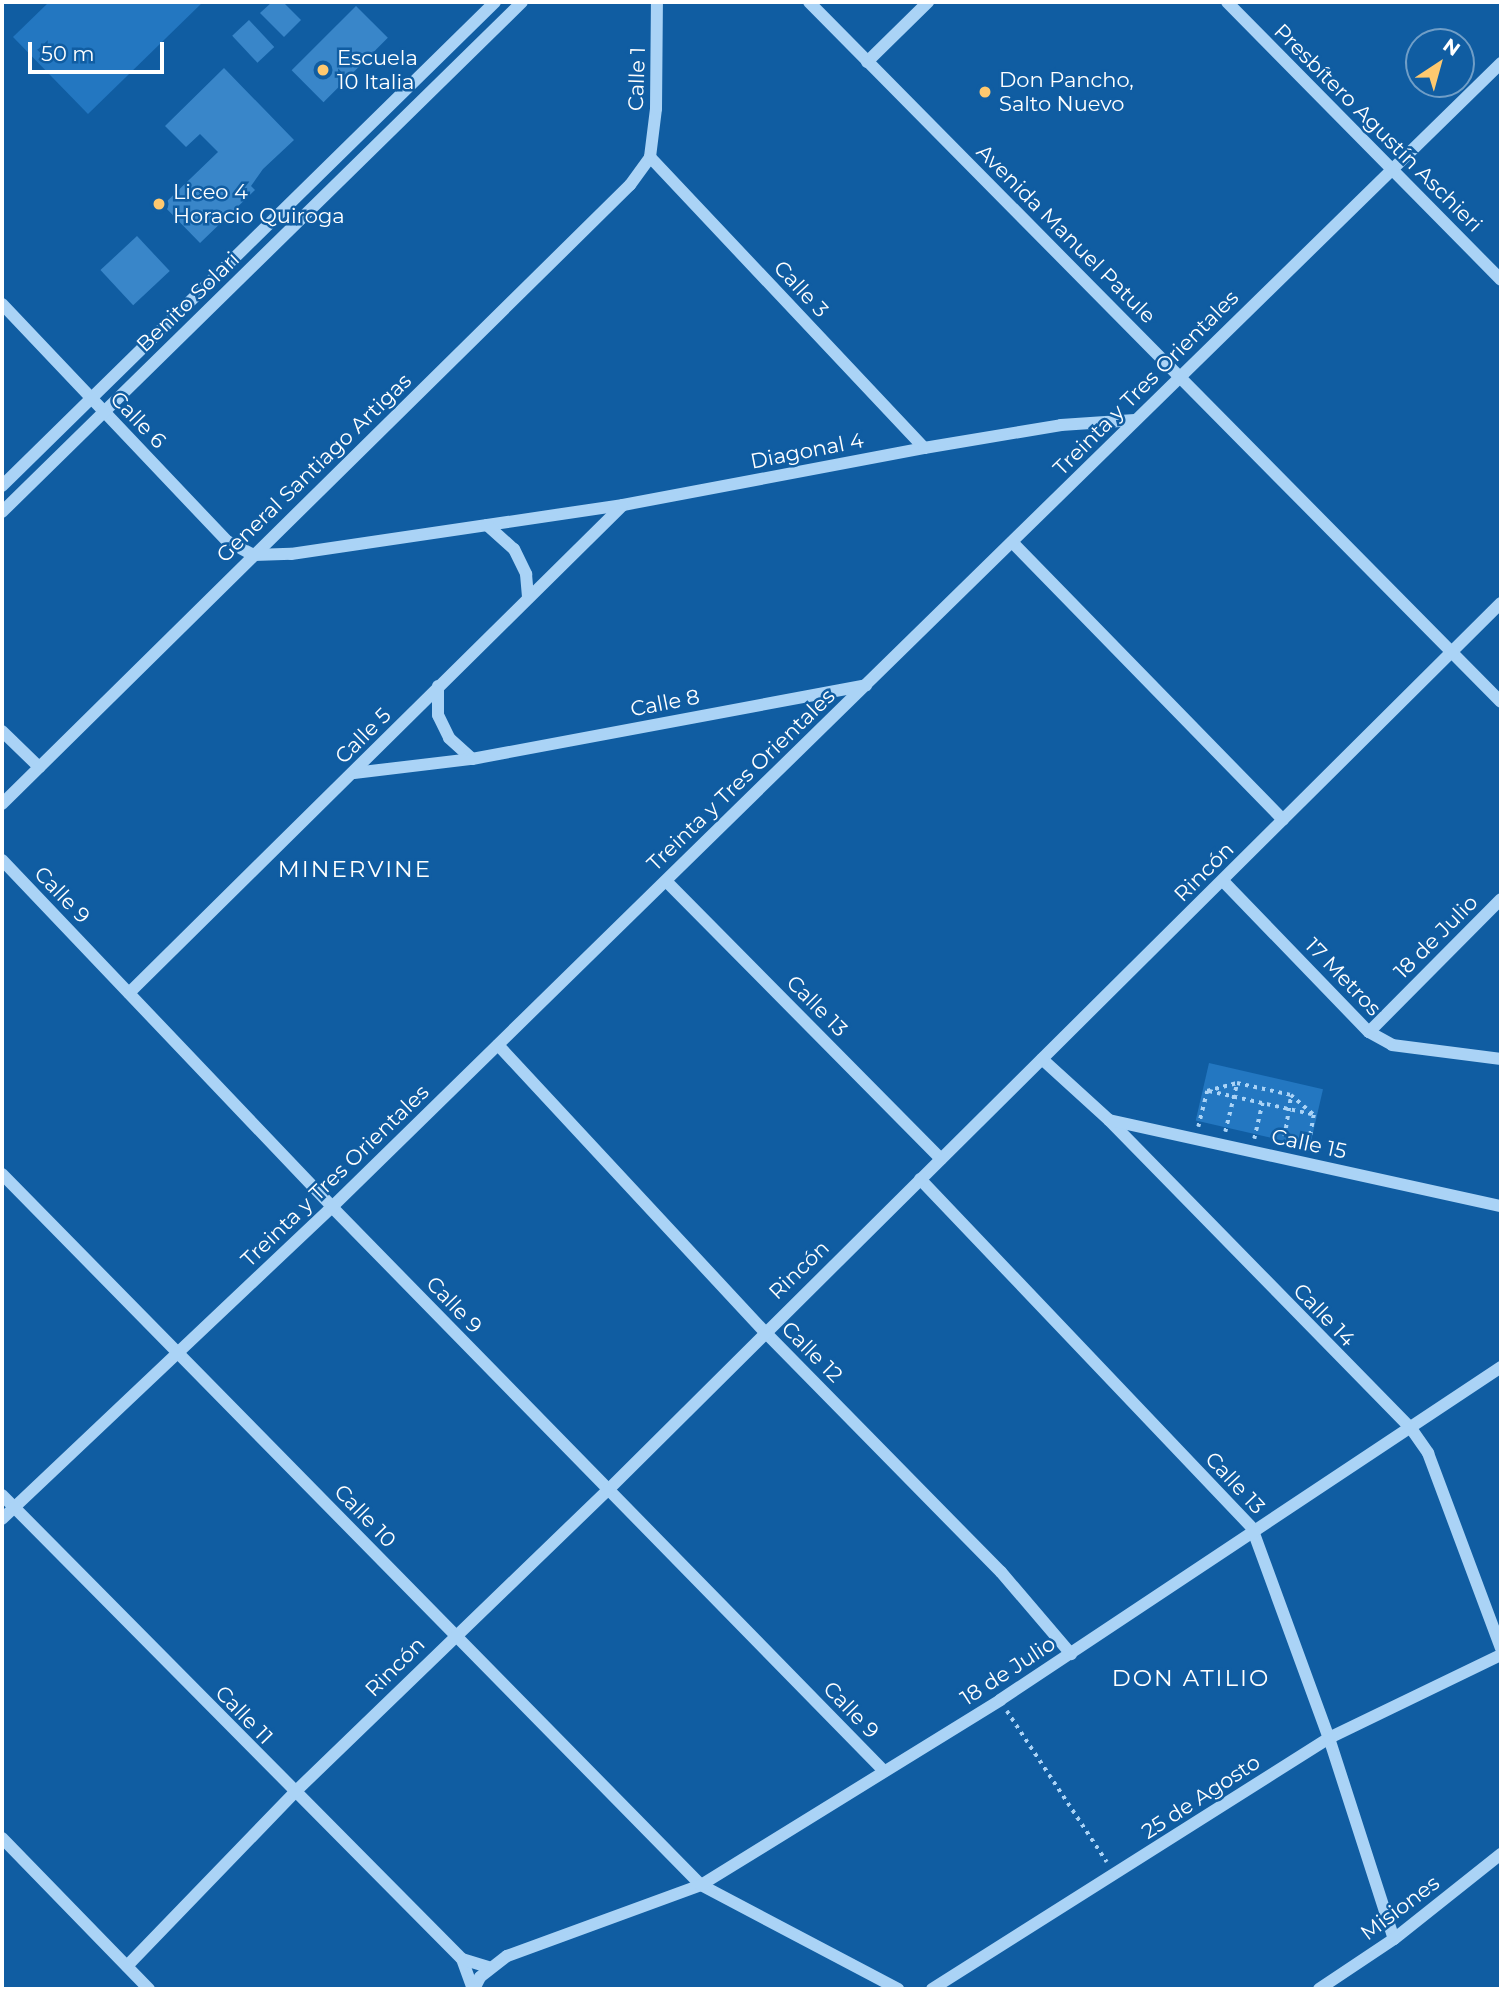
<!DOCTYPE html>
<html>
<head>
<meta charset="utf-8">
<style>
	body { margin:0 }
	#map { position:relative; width:1503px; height:1991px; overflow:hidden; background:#105da2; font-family:Montserrat,sans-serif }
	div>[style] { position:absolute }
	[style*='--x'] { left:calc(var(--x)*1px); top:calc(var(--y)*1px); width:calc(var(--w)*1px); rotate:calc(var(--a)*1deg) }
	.green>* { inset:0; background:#2377c1; transform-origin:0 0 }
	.building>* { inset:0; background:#3986c9; transform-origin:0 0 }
	.path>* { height:3.5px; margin-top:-1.75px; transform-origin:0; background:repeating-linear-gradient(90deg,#aad3f6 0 3.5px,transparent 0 8.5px) }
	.minor>* { height:12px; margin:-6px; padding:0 6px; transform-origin:6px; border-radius:6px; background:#aad3f6 }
	.dots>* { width:19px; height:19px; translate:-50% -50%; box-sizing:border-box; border:4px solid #105da2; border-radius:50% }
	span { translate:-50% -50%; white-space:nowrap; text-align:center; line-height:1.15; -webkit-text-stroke:5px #105da2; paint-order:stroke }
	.poi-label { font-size:21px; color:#fff }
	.left { translate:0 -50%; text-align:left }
	.street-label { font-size:21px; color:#fff }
	.neighbourhood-label { font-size:23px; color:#fff; letter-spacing:2px }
	.frame { position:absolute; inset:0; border:4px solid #fff; pointer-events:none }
	.north { position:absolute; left:1405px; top:28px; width:70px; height:70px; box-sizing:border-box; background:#105da2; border:2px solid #709ec7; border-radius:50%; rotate:36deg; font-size:19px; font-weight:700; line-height:28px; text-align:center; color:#fff }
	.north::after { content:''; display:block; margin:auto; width:24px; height:32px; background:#ffc96f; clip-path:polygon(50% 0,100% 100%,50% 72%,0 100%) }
	.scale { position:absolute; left:28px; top:42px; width:136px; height:32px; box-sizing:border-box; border:4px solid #fff; border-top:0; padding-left:9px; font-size:21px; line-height:24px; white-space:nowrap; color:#fff; -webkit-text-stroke:5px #105da2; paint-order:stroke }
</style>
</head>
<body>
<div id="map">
	<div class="green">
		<div style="clip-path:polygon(49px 2px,203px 2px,88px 114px,13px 37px)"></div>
		<div style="left:1209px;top:1063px;width:117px;height:59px;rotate:13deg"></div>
	</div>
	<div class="building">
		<div style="clip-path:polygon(272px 2px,283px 2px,301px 20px,284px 37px,260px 13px)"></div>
		<div style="left:356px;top:6px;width:45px;height:91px;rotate:45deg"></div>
		<div style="left:249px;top:20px;width:37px;height:23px;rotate:47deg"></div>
		<div style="clip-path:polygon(224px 68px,294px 140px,263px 169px,251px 186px,255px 190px,200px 243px,163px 205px,218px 152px,200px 134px,186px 147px,165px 126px)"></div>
		<div style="left:137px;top:236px;width:48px;height:50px;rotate:47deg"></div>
	</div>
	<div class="path">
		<div style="--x:1209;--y:1091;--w:105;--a:12.7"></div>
		<div style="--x:1198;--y:1127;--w:37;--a:-76"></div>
		<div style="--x:1207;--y:1091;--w:31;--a:-15"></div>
		<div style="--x:1237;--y:1083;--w:55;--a:12.5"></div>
		<div style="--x:1291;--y:1095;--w:30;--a:41"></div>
		<div style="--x:1314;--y:1115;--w:36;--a:100"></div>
		<div style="--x:1225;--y:1132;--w:50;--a:-76.2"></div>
		<div style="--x:1254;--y:1139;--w:37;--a:-77"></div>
		<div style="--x:1283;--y:1145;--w:51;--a:-80.9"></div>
		<div style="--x:1007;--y:1711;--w:181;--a:56.5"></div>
	</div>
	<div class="minor">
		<div style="--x:809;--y:2;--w:984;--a:45.33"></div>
		<div style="--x:1227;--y:2;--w:390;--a:45.4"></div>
		<div style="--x:867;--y:62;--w:86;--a:-44.5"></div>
		<div style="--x:650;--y:157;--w:400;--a:46.7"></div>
		<div style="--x:2;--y:304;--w:327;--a:46.5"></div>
		<div style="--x:227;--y:541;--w:30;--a:28"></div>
		<div style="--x:253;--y:555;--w:38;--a:-2"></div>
		<div style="--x:291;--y:554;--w:336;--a:-8.4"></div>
		<div style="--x:623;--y:505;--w:306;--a:-10.7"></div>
		<div style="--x:924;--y:448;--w:139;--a:-9.5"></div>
		<div style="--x:1061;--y:425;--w:74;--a:-3.9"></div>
		<div style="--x:2;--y:486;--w:691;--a:-44.47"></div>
		<div style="--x:2;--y:512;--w:728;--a:-44.44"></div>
		<div style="--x:487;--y:525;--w:36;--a:42"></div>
		<div style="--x:514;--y:549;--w:28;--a:64"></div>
		<div style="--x:526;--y:574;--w:24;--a:85"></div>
		<div style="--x:1012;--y:542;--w:388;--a:45.7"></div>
		<div style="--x:438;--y:686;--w:29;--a:90"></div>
		<div style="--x:438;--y:715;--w:25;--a:64"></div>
		<div style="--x:449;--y:738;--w:31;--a:42"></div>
		<div style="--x:2;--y:731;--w:52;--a:44.2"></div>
		<div style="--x:354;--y:773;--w:119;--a:-6.8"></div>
		<div style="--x:472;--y:759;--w:401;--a:-10.6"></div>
		<div style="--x:2;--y:804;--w:882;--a:-44.59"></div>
		<div style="--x:630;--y:185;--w:34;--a:-54"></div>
		<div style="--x:650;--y:157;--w:48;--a:-82.9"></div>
		<div style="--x:656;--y:109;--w:107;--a:-89.5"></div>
		<div style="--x:2;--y:860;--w:479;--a:46.4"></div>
		<div style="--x:332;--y:1207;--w:789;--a:45.62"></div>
		<div style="--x:666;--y:881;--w:391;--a:45.3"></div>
		<div style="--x:1223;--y:881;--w:210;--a:46"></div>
		<div style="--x:1369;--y:1032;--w:26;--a:29"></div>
		<div style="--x:1392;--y:1045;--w:110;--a:7.3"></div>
		<div style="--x:129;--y:993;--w:694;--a:-44.65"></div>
		<div style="--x:1369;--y:1032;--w:187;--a:-45.2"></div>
		<div style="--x:498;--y:1045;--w:391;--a:47.1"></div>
		<div style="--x:764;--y:1331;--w:338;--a:45.5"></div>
		<div style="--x:1001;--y:1572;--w:108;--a:49.5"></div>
		<div style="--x:1042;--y:1059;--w:91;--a:42.3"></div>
		<div style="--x:1109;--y:1120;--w:430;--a:45.6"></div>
		<div style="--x:1410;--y:1427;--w:32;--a:55"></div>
		<div style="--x:1428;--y:1453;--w:208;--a:69.5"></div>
		<div style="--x:1109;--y:1120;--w:401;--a:12.4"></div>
		<div style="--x:2;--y:1174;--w:997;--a:45.49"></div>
		<div style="--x:701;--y:1885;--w:223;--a:27.8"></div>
		<div style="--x:920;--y:1179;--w:482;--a:46.4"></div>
		<div style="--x:1252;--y:1528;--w:224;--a:69.9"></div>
		<div style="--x:1329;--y:1738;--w:211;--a:72.1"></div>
		<div style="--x:2;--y:1495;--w:653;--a:45.25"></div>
		<div style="--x:462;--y:1959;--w:32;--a:70"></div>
		<div style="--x:2;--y:1519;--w:454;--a:-43.4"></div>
		<div style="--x:332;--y:1207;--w:1636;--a:-44.38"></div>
		<div style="--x:2;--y:1838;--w:211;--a:45.8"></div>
		<div style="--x:462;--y:1959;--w:30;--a:17"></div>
		<div style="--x:127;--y:1966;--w:240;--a:-46"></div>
		<div style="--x:294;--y:1793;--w:438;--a:-44"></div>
		<div style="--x:609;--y:1489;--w:1257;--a:-44.81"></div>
		<div style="--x:474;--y:1989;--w:13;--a:-63"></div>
		<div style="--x:480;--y:1977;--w:34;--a:-38"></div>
		<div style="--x:507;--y:1956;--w:207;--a:-20.1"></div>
		<div style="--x:701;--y:1885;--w:352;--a:-31.7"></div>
		<div style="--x:1000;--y:1700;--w:602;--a:-33.61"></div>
		<div style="--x:932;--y:1989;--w:470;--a:-32.3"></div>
		<div style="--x:1329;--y:1738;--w:191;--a:-25.8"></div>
		<div style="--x:1319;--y:1989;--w:90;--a:-33.7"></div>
		<div style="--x:1394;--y:1939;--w:137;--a:-38.5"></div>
	</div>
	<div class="dots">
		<div style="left:323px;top:70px;background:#ffc96f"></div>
		<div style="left:985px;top:92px;background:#ffc96f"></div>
		<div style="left:159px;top:204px;background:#ffc96f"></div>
	</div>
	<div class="poi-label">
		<span class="left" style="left:337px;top:70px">Escuela<br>10 Italia</span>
		<span class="left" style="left:999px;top:92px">Don Pancho,<br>Salto Nuevo</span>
		<span class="left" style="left:173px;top:204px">Liceo 4<br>Horacio Quiroga</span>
	</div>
	<div class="street-label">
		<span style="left:637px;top:79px;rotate:-88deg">Calle 1</span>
		<span style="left:1378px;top:128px;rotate:45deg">Presbítero Agustín Aschieri</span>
		<span style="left:1066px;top:234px;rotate:45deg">Avenida Manuel Patule</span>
		<span style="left:801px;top:289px;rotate:47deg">Calle 3</span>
		<span style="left:188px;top:302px;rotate:-44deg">Benito Solari</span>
		<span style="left:1146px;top:383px;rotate:-45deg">Treinta y Tres Orientales</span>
		<span style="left:138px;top:420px;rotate:46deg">Calle 6</span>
		<span style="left:807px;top:451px;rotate:-11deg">Diagonal 4</span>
		<span style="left:314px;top:468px;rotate:-44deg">General Santiago Artigas</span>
		<span style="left:665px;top:703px;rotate:-11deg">Calle 8</span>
		<span style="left:363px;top:736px;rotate:-45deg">Calle 5</span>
		<span style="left:741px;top:780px;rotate:-44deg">Treinta y Tres Orientales</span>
		<span style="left:1204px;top:872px;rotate:-45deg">Rincón</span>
		<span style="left:62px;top:895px;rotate:46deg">Calle 9</span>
		<span style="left:1436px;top:937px;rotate:-45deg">18 de Julio</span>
		<span style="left:1343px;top:977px;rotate:46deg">17 Metros</span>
		<span style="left:817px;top:1006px;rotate:45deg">Calle 13</span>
		<span style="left:1309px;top:1144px;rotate:12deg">Calle 15</span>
		<span style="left:335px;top:1176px;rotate:-44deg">Treinta y Tres Orientales</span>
		<span style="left:799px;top:1270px;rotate:-44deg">Rincón</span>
		<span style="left:454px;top:1305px;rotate:46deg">Calle 9</span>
		<span style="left:1324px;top:1315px;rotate:46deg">Calle 14</span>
		<span style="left:812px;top:1352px;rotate:45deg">Calle 12</span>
		<span style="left:1235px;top:1483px;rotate:47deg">Calle 13</span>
		<span style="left:365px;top:1516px;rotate:46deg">Calle 10</span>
		<span style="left:395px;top:1667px;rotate:-45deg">Rincón</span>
		<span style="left:1008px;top:1671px;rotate:-33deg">18 de Julio</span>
		<span style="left:851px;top:1710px;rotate:46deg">Calle 9</span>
		<span style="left:244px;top:1715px;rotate:46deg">Calle 11</span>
		<span style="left:1201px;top:1797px;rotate:-33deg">25 de Agosto</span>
		<span style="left:1400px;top:1908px;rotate:-37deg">Misiones</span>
	</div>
	<div class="neighbourhood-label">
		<span style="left:355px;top:869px">MINERVINE</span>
		<span style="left:1191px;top:1678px">DON ATILIO</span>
	</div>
	<div class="frame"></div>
	<div class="north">N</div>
	<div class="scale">50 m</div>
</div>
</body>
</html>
